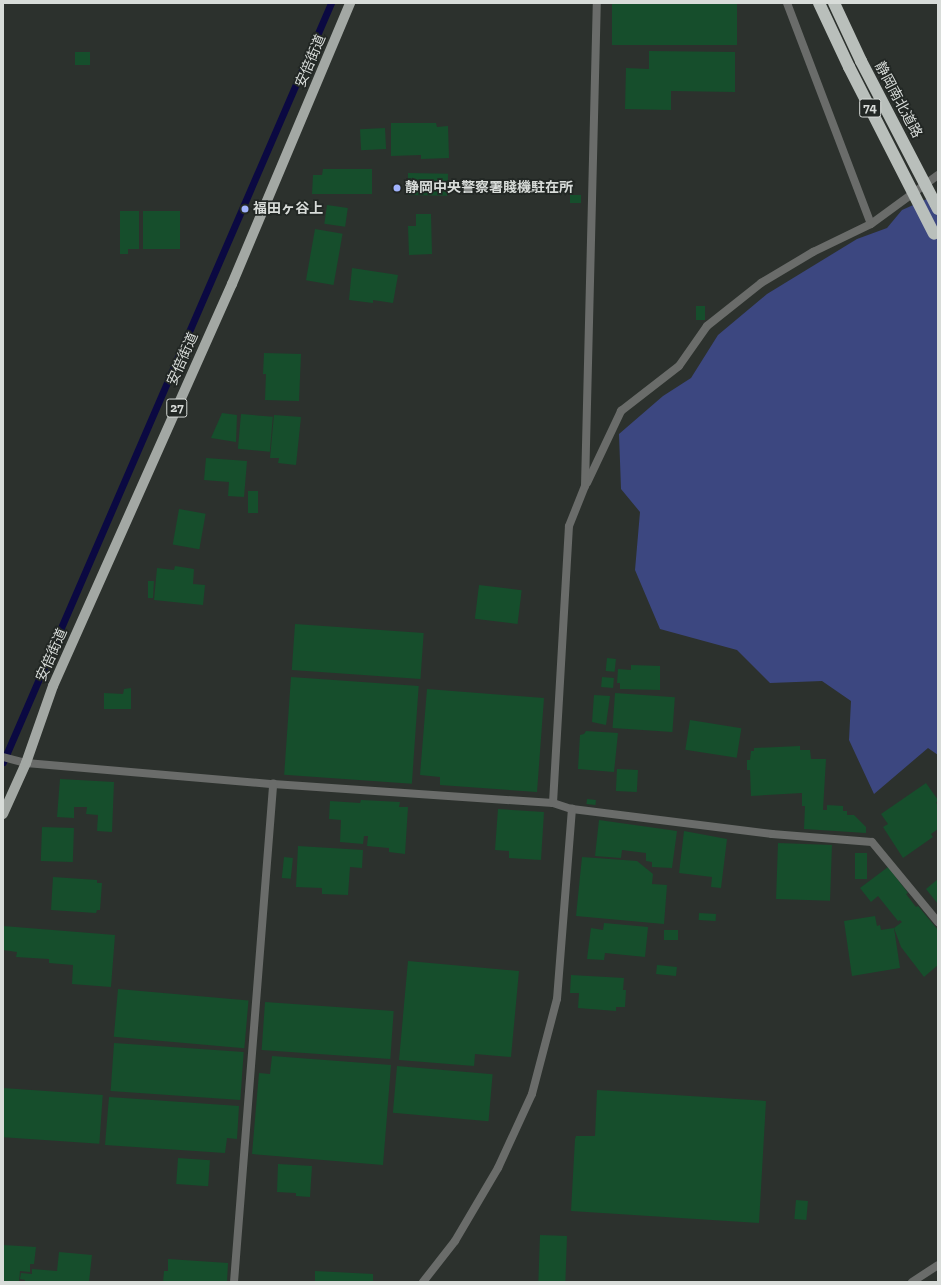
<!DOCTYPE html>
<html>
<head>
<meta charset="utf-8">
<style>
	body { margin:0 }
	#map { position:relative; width:941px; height:1285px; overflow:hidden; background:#2c312d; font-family:"Zilla Slab","Noto Sans JP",serif }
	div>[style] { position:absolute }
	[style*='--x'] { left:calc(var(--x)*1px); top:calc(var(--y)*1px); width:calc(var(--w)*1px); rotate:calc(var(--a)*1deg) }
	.green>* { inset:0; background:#3c4780 }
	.stream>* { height:7px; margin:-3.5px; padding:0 3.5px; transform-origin:3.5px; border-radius:3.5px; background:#0b0942 }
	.building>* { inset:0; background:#164e2c; transform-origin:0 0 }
	.minor>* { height:8px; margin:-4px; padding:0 4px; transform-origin:4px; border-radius:4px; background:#6a6c6a }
	.primary>* { height:10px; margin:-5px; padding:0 5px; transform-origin:5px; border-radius:5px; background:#a3a8a4 }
	.motorway>* { height:12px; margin:-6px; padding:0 6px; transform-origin:6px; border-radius:6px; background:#b9bfbb }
	.dots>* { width:11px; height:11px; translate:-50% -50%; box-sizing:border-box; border:2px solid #222724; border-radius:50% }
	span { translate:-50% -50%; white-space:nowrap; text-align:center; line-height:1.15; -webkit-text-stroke:3.5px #222724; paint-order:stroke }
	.shield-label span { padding:1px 3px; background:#222724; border:1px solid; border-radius:3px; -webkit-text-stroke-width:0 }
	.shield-label { font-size:13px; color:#d8dcd9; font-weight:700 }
	.street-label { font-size:14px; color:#d8dcd9 }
	.poi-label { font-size:14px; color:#d8dcd9; font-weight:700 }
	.left { translate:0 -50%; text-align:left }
	.frame { position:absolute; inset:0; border:4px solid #d8dcd9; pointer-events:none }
</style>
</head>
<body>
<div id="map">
	<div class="green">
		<div style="clip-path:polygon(938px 194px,938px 755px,928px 748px,874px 794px,849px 740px,851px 701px,822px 681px,770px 683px,737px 650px,660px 629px,635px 570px,640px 512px,621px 489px,619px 434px,663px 396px,691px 378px,718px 335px,767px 294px,857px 239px,887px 228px,902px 210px)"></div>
	</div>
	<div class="stream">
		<div style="--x:3;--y:762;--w:827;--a:-66.63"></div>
	</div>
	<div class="building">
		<div style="left:612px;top:3px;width:125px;height:42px"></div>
		<div style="clip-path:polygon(649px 51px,735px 52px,735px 92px,671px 91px,671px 110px,625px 109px,626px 68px,649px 69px)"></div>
		<div style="left:75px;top:52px;width:15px;height:13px"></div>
		<div style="clip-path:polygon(391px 123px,436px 123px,437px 127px,448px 126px,449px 158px,421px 159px,421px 155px,391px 156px)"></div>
		<div style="left:385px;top:128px;width:21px;height:25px;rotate:87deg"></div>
		<div style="clip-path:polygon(323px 169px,372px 169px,372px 194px,312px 194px,313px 175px,322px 175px)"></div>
		<div style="left:408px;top:173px;width:40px;height:22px;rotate:1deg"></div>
		<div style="left:570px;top:195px;width:11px;height:8px"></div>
		<div style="left:327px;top:205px;width:21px;height:19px;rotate:8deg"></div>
		<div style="clip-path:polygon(120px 211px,139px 211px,139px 249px,128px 249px,128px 254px,120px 254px)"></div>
		<div style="left:143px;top:211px;width:37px;height:38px"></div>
		<div style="clip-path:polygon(416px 214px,431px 214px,432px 254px,409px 255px,408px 226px,416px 226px)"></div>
		<div style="left:315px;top:229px;width:28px;height:52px;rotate:10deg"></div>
		<div style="clip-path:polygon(352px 268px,398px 275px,393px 303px,373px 300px,373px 303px,349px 300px)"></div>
		<div style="left:696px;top:306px;width:9px;height:14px"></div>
		<div style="clip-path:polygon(264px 353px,301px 354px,299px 401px,265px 400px,266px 374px,263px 374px)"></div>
		<div style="clip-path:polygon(222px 413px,237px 415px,236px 442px,211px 438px)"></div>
		<div style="left:241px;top:414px;width:32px;height:35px;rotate:5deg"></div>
		<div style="clip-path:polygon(274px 415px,301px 417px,296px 465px,278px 463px,279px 458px,270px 458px)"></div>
		<div style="clip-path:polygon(206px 458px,247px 461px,244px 497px,228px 496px,229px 482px,204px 480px)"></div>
		<div style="left:248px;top:491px;width:10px;height:22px"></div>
		<div style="left:179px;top:509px;width:27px;height:36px;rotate:10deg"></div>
		<div style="clip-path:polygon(175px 566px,194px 569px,193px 584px,205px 585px,203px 605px,154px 600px,157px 568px,174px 570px)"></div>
		<div style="clip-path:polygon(148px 581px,154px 581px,153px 598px,148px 598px)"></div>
		<div style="left:479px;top:585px;width:43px;height:34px;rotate:7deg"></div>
		<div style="left:295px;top:624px;width:129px;height:46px;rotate:4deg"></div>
		<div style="left:607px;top:658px;width:9px;height:13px;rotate:6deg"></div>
		<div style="clip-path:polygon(631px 665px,660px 666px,660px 690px,620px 689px,620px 683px,617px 683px,618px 669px,631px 670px)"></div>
		<div style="left:291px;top:677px;width:128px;height:98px;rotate:4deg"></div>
		<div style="left:602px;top:677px;width:12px;height:10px;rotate:5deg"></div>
		<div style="clip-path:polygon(131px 688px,131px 709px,104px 709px,104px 693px,123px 694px,124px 689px)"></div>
		<div style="clip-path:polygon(427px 689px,544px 698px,537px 792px,440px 785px,440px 777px,420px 775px)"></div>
		<div style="left:615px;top:693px;width:60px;height:35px;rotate:4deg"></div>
		<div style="clip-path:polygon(594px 695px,610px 696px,606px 725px,592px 722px)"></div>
		<div style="left:690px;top:720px;width:52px;height:30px;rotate:9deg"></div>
		<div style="clip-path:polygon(586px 731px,618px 733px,614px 772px,578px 769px,580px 735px,584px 734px)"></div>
		<div style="clip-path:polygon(800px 746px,800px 750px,810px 750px,811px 759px,826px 759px,823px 810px,827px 810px,827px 805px,843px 806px,843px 811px,847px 811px,847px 815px,854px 815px,866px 827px,866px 833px,804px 829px,805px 806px,802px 806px,802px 793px,751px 796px,750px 770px,747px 770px,747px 760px,750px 760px,751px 751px,754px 751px,754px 748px)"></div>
		<div style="left:617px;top:769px;width:21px;height:22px;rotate:3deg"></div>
		<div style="clip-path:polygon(60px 779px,114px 782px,112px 832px,97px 831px,98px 815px,86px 814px,87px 807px,74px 807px,74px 818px,57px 817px)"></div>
		<div style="clip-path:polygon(926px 783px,938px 800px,936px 803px,938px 805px,938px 829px,931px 834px,933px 837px,903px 858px,883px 827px,888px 824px,881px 814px)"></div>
		<div style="left:587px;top:799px;width:9px;height:5px;rotate:6deg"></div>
		<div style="clip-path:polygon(361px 800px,400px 802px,399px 807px,408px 807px,405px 854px,389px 852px,389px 848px,367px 846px,368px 836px,364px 836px,363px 844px,340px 842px,341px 820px,329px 819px,330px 801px,360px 803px)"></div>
		<div style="clip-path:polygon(498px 809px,544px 812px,541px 860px,509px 858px,509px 851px,495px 850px)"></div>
		<div style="clip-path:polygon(599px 820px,677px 831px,672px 868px,652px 867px,652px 862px,646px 861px,646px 853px,622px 850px,621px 858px,595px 856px)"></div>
		<div style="left:42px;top:827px;width:32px;height:34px;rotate:2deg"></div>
		<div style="clip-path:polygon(684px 831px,727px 839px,721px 888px,711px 887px,712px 877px,679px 873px)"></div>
		<div style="left:778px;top:843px;width:54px;height:56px;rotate:2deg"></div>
		<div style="clip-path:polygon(298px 846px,363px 850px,362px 868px,350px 867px,348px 895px,322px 894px,322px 888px,296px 887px)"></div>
		<div style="left:855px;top:853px;width:12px;height:26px"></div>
		<div style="left:284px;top:857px;width:9px;height:21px;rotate:6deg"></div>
		<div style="clip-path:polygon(582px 857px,637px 861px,653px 874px,652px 884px,667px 885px,664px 924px,576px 916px)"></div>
		<div style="clip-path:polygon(888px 867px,908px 893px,906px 894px,916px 907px,918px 906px,938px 930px,938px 965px,924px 977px,901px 947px,894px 928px,902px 922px,900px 920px,898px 921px,878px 896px,871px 902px,860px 888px)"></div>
		<div style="clip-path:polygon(53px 877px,97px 880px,97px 883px,102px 883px,100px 910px,97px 910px,96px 913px,51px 910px)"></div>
		<div style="clip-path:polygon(938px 879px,938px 904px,926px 889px)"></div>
		<div style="left:699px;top:913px;width:17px;height:7px;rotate:3deg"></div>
		<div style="clip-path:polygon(875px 916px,877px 926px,880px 925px,881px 930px,894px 928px,900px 968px,852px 976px,844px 921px)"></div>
		<div style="clip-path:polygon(604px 923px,648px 927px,645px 957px,605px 953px,604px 960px,587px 959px,591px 928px,603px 930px)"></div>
		<div style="clip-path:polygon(3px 926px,115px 935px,111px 987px,72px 984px,73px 965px,49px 963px,49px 959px,16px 957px,17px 952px,3px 950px)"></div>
		<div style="left:664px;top:930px;width:14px;height:10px"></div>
		<div style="clip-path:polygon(408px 961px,519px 971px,511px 1057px,475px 1054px,474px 1066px,399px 1060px)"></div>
		<div style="left:657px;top:965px;width:20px;height:9px;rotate:6deg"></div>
		<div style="clip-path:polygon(571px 975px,624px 978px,623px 990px,626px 990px,625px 1007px,616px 1007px,616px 1011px,578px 1008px,579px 993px,570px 993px)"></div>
		<div style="left:118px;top:989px;width:131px;height:48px;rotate:5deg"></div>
		<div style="left:265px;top:1002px;width:129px;height:48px;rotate:4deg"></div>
		<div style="left:114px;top:1043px;width:130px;height:48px;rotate:4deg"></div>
		<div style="clip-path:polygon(272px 1056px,391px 1065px,383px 1165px,252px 1154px,259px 1073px,270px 1074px)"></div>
		<div style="left:397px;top:1066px;width:96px;height:47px;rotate:5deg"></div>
		<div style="left:3px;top:1088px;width:100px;height:49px;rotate:4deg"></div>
		<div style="clip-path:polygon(597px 1090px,766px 1101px,759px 1223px,571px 1211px,575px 1139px,576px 1136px,595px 1136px)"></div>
		<div style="clip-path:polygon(109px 1097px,239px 1106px,237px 1139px,227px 1138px,225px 1153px,105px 1145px)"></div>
		<div style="left:178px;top:1158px;width:32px;height:26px;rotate:4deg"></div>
		<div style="clip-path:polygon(278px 1164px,312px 1166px,310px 1197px,296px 1196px,296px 1193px,277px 1192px)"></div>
		<div style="left:796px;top:1200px;width:12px;height:19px;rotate:5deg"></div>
		<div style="left:540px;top:1235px;width:27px;height:47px;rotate:2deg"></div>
		<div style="clip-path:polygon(3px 1245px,36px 1247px,34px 1264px,30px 1264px,30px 1272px,20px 1271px,19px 1282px,3px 1282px)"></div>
		<div style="clip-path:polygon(59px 1252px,92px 1255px,89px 1282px,25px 1282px,25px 1280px,20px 1279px,21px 1273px,32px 1274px,32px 1269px,57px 1271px)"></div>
		<div style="clip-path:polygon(168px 1259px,228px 1263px,227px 1282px,163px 1282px,164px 1271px,168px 1271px)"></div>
		<div style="clip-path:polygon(315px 1271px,373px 1274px,373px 1282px,315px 1282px)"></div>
	</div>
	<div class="minor">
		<div style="--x:787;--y:3;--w:236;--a:69.2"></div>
		<div style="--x:587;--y:483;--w:80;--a:-64.7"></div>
		<div style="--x:621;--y:411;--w:73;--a:-37.8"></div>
		<div style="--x:679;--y:366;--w:49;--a:-55"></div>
		<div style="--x:707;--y:326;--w:69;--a:-38.5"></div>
		<div style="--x:761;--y:283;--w:61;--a:-30.8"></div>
		<div style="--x:813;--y:252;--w:64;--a:-25.8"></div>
		<div style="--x:871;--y:224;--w:83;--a:-36.2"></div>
		<div style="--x:3;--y:757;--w:24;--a:15"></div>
		<div style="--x:26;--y:763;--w:248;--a:4.9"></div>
		<div style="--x:273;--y:784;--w:281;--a:3.9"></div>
		<div style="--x:553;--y:803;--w:20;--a:18"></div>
		<div style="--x:572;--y:809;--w:202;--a:7.1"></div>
		<div style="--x:772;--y:834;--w:100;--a:4.6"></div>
		<div style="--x:872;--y:842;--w:104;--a:50.5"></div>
		<div style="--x:553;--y:803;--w:277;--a:-86.7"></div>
		<div style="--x:569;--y:526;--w:43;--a:-68.2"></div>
		<div style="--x:585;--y:486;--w:483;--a:-88.6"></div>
		<div style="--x:234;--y:1282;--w:500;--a:-85.5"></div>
		<div style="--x:423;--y:1282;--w:52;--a:-52"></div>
		<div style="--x:455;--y:1241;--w:85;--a:-59.5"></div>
		<div style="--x:498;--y:1168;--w:81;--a:-65.3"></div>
		<div style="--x:532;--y:1094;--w:98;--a:-75.3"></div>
		<div style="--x:557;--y:999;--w:191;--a:-85.5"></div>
		<div style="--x:912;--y:1282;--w:31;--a:-33"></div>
	</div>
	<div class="primary">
		<div style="--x:3;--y:814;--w:56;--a:-65.7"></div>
		<div style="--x:26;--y:763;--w:82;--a:-70.7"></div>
		<div style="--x:53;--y:686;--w:440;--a:-66"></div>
		<div style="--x:232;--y:284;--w:305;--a:-67.2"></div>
	</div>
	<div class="motorway">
		<div style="--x:819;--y:3;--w:71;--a:64.9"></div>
		<div style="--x:849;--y:67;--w:187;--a:63"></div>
		<div style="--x:834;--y:3;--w:64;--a:65"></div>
		<div style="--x:861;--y:61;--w:167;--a:62.5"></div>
	</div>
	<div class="dots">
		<div style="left:397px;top:188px;background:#a1b3fd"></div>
		<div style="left:245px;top:209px;background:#a1b3fd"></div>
	</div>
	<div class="shield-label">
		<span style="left:870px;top:108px">74</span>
		<span style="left:177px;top:408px">27</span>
	</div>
	<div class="street-label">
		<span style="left:311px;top:61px;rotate:-67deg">安倍街道</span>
		<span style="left:898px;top:100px;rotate:62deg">静岡南北道路</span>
		<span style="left:183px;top:359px;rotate:-66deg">安倍街道</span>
		<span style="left:52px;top:655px;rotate:-66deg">安倍街道</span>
	</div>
	<div class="poi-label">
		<span class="left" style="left:405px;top:188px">静岡中央警察署賤機駐在所</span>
		<span class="left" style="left:253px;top:209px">福田ヶ谷上</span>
	</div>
	<div class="frame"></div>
</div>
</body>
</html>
